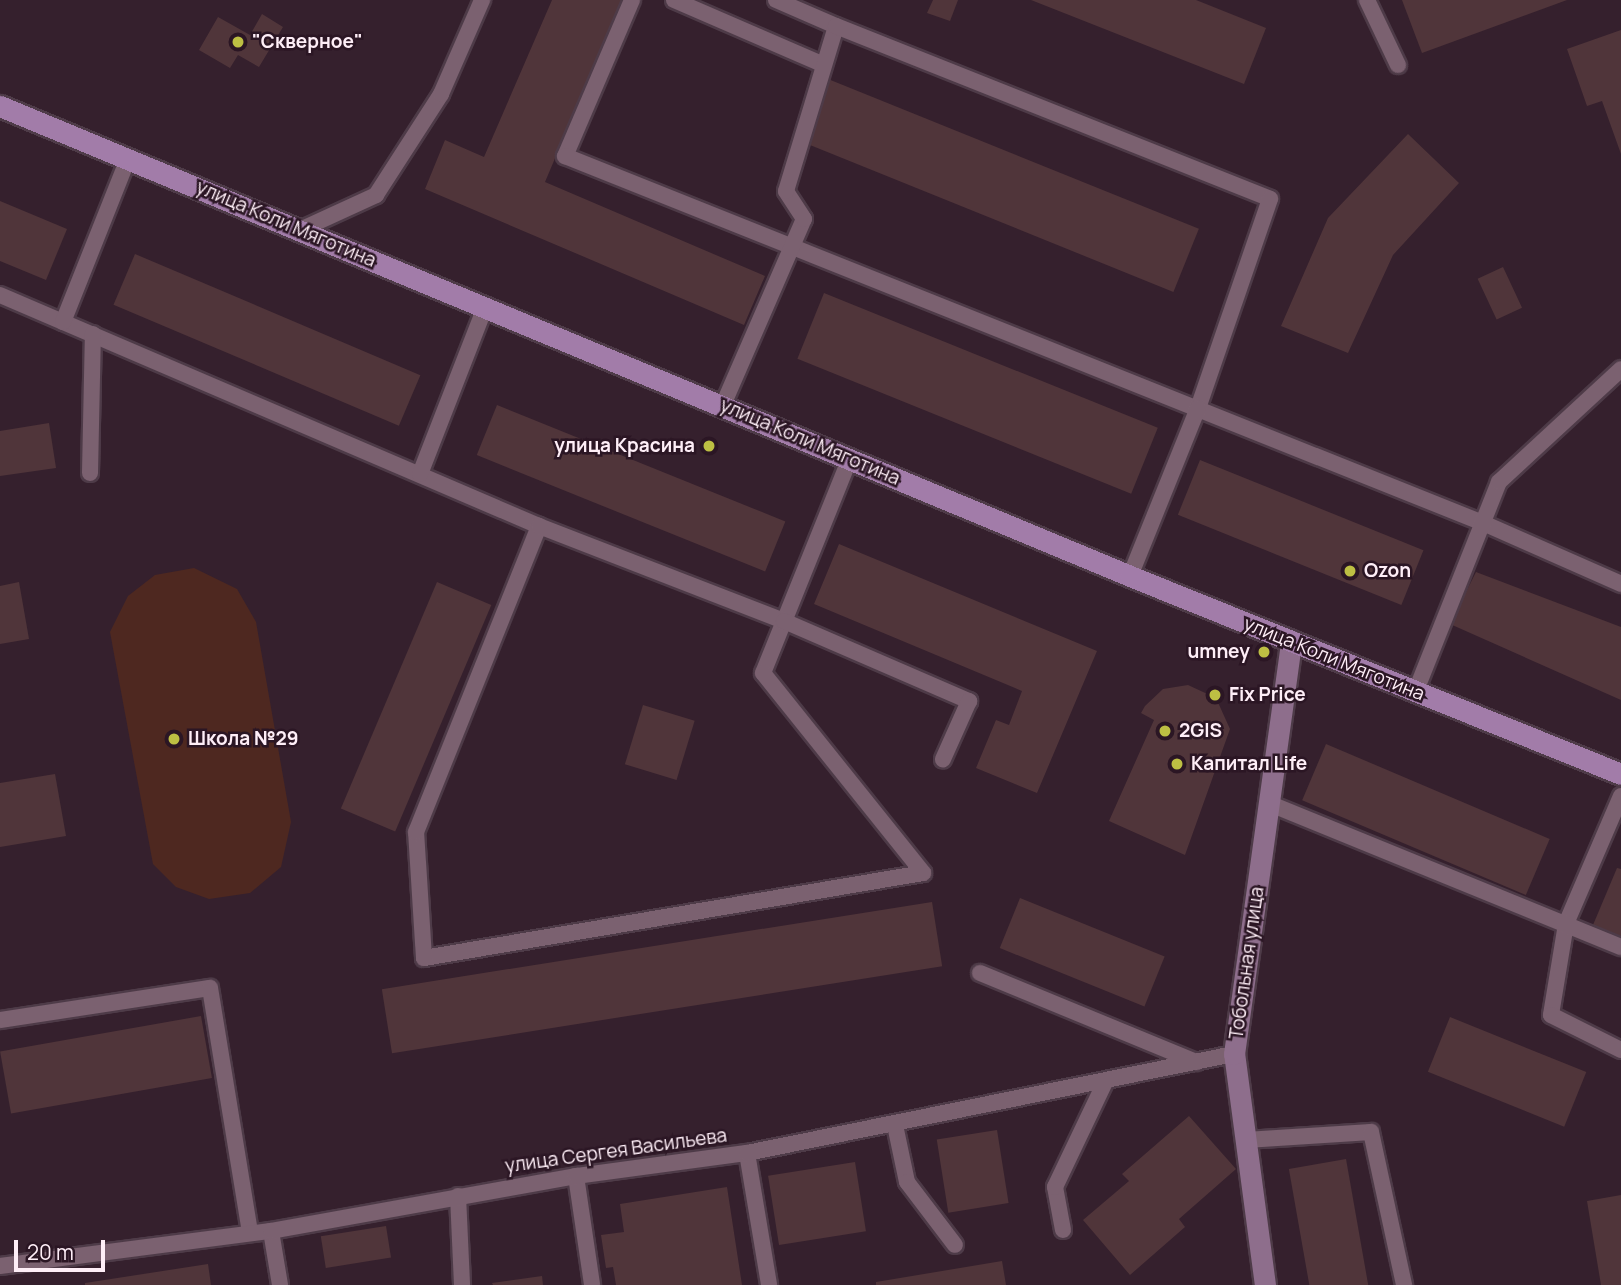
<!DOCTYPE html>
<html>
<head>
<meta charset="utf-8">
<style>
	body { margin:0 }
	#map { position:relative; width:1621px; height:1285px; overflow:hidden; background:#35202d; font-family:Manrope,sans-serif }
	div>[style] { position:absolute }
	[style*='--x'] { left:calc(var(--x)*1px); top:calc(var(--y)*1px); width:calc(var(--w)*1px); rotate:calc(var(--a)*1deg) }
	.green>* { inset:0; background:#4e2820 }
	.building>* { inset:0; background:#50353a; transform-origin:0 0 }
	.roads { filter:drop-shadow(2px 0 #4e3b48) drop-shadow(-2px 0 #4e3b48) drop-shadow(0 2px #4e3b48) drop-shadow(0 -2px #4e3b48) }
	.lane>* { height:16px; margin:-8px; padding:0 8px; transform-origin:8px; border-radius:8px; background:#7b6170 }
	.secondary>* { height:21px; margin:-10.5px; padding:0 10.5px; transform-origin:10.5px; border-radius:10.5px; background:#8e6e8c }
	.primary>* { height:21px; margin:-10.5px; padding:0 10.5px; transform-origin:10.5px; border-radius:10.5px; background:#a27ca9 }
	.dots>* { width:19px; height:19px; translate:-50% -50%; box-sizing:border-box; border:4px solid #2b1624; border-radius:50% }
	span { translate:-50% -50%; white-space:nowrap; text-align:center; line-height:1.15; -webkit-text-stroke:5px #2b1624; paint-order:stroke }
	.poi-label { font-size:19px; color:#feeef7; font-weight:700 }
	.left { translate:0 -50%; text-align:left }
	.right { translate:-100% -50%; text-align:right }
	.street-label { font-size:19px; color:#feeef7 }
	.scale { position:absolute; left:14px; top:1240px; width:91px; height:32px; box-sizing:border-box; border:4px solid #feeef7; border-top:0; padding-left:9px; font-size:21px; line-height:24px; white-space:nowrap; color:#feeef7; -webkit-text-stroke:5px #2b1624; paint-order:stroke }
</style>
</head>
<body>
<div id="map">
	<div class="green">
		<div style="clip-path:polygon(194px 568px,237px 589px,256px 622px,291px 822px,281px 867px,250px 893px,209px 899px,176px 887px,153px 864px,110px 632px,128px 596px,155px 575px)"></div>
	</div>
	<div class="building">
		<div style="clip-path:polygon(552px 0,622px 0,545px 182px,765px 276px,744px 325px,425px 189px,445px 140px,484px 157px)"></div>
		<div style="clip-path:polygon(933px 0,958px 0,950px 21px,927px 13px)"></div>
		<div style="clip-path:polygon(1031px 0,1196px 0,1266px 28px,1244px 84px)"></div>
		<div style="clip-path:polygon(1402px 0,1567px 0,1422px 53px)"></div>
		<div style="clip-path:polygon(262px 14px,283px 27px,259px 67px,238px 55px,230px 68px,199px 50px,218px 17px,250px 35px)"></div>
		<div style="clip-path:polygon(1621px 30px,1621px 154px,1602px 101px,1587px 106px,1567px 49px)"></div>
		<div style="left:828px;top:79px;width:400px;height:68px;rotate:22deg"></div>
		<div style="clip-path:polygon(1408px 134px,1459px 183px,1393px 255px,1348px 353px,1281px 326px,1328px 218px)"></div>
		<div style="clip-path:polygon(0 201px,67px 229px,46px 280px,0 261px)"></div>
		<div style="left:135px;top:254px;width:310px;height:55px;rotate:23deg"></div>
		<div style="left:1503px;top:267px;width:45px;height:28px;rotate:65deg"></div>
		<div style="left:824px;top:293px;width:360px;height:71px;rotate:22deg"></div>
		<div style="left:497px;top:405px;width:311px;height:54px;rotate:22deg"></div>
		<div style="clip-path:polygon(49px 423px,56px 468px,0 476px,0 431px)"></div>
		<div style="left:1200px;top:460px;width:241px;height:59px;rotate:22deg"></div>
		<div style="clip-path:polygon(839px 544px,1097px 651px,1037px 793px,976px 768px,996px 720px,1009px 725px,1022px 691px,814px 604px)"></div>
		<div style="clip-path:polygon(1476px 572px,1621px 627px,1621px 700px,1450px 624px)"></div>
		<div style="clip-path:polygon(19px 582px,29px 639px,0 644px,0 586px)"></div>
		<div style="left:437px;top:582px;width:59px;height:246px;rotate:23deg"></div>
		<div style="clip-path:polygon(1188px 685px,1216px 698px,1230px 729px,1185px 855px,1109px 821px,1154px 720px,1141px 713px,1145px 706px,1163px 689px)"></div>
		<div style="left:643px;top:705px;width:54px;height:62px;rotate:17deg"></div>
		<div style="left:1326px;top:744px;width:243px;height:61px;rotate:23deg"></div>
		<div style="clip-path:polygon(55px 774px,66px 836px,0 847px,0 783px)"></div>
		<div style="clip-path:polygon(1617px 868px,1621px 869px,1621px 936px,1593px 925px)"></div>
		<div style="left:1020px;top:898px;width:156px;height:54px;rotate:22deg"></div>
		<div style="left:932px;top:902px;width:65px;height:557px;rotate:81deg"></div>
		<div style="left:201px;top:1016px;width:63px;height:204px;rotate:80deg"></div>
		<div style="left:1450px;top:1017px;width:147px;height:59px;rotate:22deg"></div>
		<div style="clip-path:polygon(1189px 1116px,1236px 1169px,1179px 1219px,1185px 1227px,1130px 1275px,1083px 1220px,1129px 1181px,1122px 1174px)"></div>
		<div style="left:997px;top:1130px;width:74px;height:61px;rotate:81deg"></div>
		<div style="left:1346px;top:1159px;width:128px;height:58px;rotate:80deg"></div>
		<div style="left:855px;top:1162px;width:70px;height:88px;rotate:81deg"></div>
		<div style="clip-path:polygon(727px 1187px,742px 1285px,616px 1285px,613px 1267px,606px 1268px,601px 1235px,624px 1232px,620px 1204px)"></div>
		<div style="clip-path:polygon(1621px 1195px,1621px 1285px,1601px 1285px,1587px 1201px)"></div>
		<div style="left:386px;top:1226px;width:32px;height:66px;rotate:81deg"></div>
		<div style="clip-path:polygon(1002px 1261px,1006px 1285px,876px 1285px,876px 1282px)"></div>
		<div style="clip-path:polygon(208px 1264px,211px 1285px,85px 1285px,85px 1283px)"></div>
		<div style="clip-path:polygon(542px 1276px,543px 1285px,493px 1285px,492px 1283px)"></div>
	</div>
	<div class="roads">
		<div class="lane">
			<div style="--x:632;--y:0;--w:170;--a:113.2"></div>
			<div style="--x:565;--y:156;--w:989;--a:21.79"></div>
			<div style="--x:1483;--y:523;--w:151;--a:23.8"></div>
			<div style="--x:674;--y:0;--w:163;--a:23.4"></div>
			<div style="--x:776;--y:0;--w:65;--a:23.4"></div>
			<div style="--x:1367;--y:0;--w:72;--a:64.5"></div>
			<div style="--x:300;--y:230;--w:84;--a:-24.7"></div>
			<div style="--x:376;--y:195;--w:120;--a:-57.2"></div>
			<div style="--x:441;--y:94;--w:103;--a:-66.4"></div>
			<div style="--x:0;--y:295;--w:586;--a:23.2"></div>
			<div style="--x:63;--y:322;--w:175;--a:-68.3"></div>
			<div style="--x:723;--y:405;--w:203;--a:-66.5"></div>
			<div style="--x:804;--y:219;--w:33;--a:-123"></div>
			<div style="--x:786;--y:191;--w:172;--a:-73.1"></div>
			<div style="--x:836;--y:26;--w:467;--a:21.7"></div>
			<div style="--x:1270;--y:199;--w:221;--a:109"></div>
			<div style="--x:1198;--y:408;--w:181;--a:112"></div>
			<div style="--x:850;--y:458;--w:176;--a:112"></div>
			<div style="--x:784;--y:621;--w:56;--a:112"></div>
			<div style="--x:763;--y:673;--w:256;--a:51.3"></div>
			<div style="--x:923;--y:873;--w:506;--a:170.33"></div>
			<div style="--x:424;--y:958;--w:126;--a:-93.6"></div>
			<div style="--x:416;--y:832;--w:330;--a:-68.1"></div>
			<div style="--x:539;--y:526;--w:263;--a:21.2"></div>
			<div style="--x:784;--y:621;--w:202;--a:23.4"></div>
			<div style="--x:969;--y:701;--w:64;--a:114.1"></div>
			<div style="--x:90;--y:473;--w:139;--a:-88.8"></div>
			<div style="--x:420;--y:474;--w:179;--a:-68.7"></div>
			<div style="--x:1415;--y:693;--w:227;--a:-68.3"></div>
			<div style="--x:1499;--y:482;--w:166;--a:-42.8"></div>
			<div style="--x:1621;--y:796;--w:139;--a:113.3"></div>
			<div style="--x:1566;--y:924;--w:92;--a:99.4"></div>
			<div style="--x:1551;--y:1015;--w:78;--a:26.6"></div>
			<div style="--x:1268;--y:803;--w:381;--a:22.2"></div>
			<div style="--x:980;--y:973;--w:234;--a:22.4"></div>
			<div style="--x:0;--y:1020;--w:212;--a:-8.7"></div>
			<div style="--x:210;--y:988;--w:248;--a:80.7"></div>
			<div style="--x:895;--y:1125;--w:58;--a:78.1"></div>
			<div style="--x:907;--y:1182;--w:79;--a:52.7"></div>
			<div style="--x:1246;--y:1140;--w:125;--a:-3.7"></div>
			<div style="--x:1371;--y:1132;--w:157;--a:77.8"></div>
			<div style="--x:747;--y:1153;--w:134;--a:80.5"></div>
			<div style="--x:576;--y:1176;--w:110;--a:81.6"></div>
			<div style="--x:458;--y:1196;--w:89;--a:87.4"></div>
			<div style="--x:1063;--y:1230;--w:44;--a:-100.5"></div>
			<div style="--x:1055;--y:1187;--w:116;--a:-64.5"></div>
			<div style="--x:271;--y:1231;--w:55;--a:80.5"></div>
			<div style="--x:0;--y:1266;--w:273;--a:-7.4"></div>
			<div style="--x:271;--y:1231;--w:310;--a:-10.2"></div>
			<div style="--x:576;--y:1176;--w:173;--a:-7.7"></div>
			<div style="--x:747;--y:1153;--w:497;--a:-11.5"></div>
		</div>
		<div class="secondary">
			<div style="--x:1265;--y:1285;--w:233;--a:-97.6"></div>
			<div style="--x:1234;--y:1054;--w:417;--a:-82.1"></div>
		</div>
		<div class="primary">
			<div style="--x:0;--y:106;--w:1224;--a:22.58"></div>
			<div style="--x:1130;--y:576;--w:529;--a:21.96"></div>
		</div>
	</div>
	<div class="dots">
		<div style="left:238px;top:42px;background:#bdbf43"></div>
		<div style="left:709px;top:446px;background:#bdbf43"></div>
		<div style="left:1350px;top:571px;background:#bdbf43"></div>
		<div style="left:1264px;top:652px;background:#bdbf43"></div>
		<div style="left:1215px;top:695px;background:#bdbf43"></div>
		<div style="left:1165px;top:731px;background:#bdbf43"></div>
		<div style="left:174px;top:739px;background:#bdbf43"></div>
		<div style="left:1177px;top:764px;background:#bdbf43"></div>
	</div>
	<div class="poi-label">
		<span class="left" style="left:252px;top:42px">"Скверное"</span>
		<span class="right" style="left:695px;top:446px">улица Красина</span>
		<span class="left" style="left:1364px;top:571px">Ozon</span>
		<span class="right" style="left:1250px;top:652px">umney</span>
		<span class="left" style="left:1229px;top:695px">Fix Price</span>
		<span class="left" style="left:1179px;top:731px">2GIS</span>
		<span class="left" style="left:188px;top:739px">Школа №29</span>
		<span class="left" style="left:1191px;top:764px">Капитал Life</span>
	</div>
	<div class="street-label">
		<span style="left:286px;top:224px;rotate:23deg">улица Коли Мяготина</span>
		<span style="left:810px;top:442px;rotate:23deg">улица Коли Мяготина</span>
		<span style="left:1334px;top:659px;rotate:22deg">улица Коли Мяготина</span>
		<span style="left:1247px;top:963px;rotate:-82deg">Тобольная улица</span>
		<span style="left:616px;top:1151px;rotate:-8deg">улица Сергея Васильева</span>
	</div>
	<div class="scale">20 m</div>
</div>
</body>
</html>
